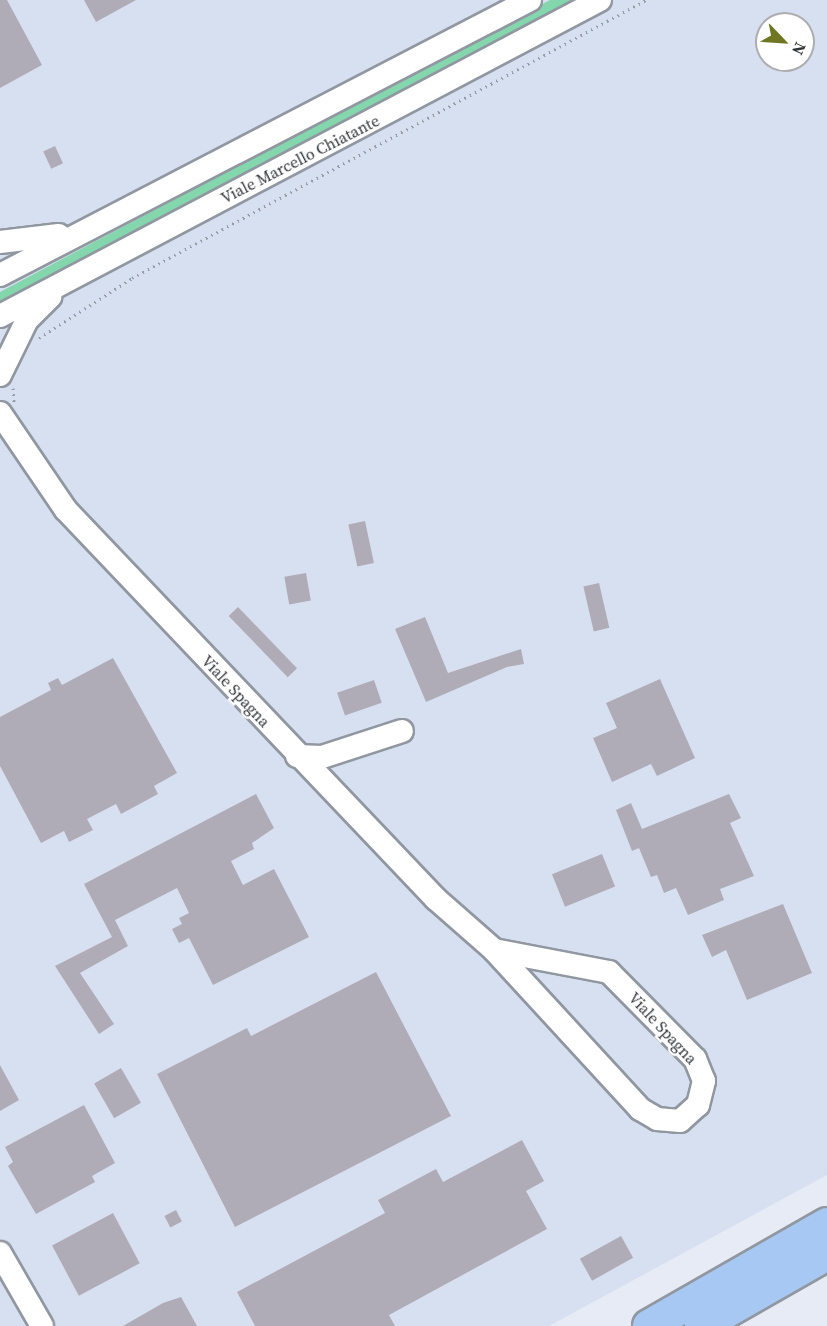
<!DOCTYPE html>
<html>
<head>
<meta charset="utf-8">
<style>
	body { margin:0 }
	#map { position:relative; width:827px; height:1326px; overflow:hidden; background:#e6ebf6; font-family:"Source Serif 4",serif }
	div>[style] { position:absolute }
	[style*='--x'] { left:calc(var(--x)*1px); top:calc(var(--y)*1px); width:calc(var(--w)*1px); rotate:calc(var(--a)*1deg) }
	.built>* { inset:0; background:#d7e0f1 }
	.green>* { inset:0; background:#84d6ac }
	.building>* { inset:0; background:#b0acb7; transform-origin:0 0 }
	.path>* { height:3px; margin-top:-1.5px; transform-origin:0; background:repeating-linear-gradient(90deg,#989ca4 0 1.5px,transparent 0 6px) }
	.roads { filter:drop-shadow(2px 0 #9197a1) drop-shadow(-2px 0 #9197a1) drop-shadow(0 2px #9197a1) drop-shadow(0 -2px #9197a1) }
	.minor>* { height:22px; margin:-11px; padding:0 11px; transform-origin:11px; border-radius:11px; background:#fff }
	.highway>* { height:32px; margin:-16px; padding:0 16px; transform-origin:16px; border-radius:16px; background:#a7c8f2 }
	span { translate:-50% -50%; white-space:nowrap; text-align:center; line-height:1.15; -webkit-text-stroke:5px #fff; paint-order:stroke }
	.street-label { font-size:16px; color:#313337 }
	.north { position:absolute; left:755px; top:12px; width:60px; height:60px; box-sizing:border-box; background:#fff; border:2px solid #adadaf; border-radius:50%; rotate:115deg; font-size:16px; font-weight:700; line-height:24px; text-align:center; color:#313337 }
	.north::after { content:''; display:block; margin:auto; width:21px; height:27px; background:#6e7621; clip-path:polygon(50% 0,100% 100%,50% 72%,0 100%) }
</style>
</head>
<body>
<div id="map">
	<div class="built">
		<div style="clip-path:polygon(evenodd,0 0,827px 0,827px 1175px,549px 1326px,0 1326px,0 0,767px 24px,803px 24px,803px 60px,767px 60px,767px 24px)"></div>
	</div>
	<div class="green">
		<div style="clip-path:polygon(550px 0,572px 0,0 307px,0 292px)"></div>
	</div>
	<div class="building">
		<div style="clip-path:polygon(0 0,7px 0,42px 65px,0 88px)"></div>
		<div style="clip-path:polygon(84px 0,136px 0,96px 22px)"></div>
		<div style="left:55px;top:146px;width:19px;height:13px;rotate:65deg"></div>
		<div style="left:365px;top:521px;width:43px;height:17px;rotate:78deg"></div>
		<div style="left:306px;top:573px;width:28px;height:22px;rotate:80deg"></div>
		<div style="left:599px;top:583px;width:46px;height:16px;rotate:77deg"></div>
		<div style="left:238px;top:607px;width:85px;height:13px;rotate:46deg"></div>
		<div style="clip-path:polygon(425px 617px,448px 673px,521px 649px,524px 664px,507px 667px,426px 702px,395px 629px)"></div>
		<div style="clip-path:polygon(113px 658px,177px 773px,154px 786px,158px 794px,121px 814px,116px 804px,87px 819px,93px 830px,69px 842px,64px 831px,41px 843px,0 766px,0 717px,51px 690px,48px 683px,58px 678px,62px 685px)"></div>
		<div style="clip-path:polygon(660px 679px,695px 758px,657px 776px,651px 764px,612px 782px,593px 738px,617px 728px,606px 703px)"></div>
		<div style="left:374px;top:680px;width:24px;height:39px;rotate:71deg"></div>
		<div style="clip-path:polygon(256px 794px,274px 828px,252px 843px,254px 849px,231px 861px,243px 885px,274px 869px,309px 937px,213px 985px,189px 938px,179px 943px,172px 929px,182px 924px,179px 918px,189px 913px,177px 888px,115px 920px,128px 946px,80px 973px,114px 1024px,99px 1034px,55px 966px,112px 937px,84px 884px)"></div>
		<div style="clip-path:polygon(729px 794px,741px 818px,730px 823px,754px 876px,720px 889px,724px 900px,688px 915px,676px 888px,664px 893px,657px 875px,651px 877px,639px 848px,632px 851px,616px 810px,631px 803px,642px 829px)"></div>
		<div style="left:602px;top:854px;width:35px;height:54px;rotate:68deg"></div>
		<div style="clip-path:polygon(783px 904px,812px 973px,747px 1000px,726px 950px,712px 957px,702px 935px)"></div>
		<div style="clip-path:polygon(376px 972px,451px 1116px,235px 1227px,157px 1074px,247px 1028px,251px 1036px)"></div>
		<div style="clip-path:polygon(0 1065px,19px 1100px,0 1111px)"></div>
		<div style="left:121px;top:1068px;width:40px;height:31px;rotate:60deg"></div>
		<div style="clip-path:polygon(84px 1105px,115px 1163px,92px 1176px,95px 1182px,36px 1214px,8px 1166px,13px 1162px,5px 1147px)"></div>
		<div style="clip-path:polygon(522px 1140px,544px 1181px,526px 1191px,547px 1229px,389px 1315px,395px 1326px,255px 1326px,237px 1292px,385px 1213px,378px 1200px,436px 1169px,443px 1182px)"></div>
		<div style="left:176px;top:1210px;width:13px;height:13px;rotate:63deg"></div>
		<div style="left:113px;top:1213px;width:57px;height:69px;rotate:62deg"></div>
		<div style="left:621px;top:1236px;width:25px;height:47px;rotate:61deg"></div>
		<div style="clip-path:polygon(181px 1297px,197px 1326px,123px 1326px,163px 1303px)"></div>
	</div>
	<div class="path">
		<div style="--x:39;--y:338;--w:111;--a:-32.8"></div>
		<div style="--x:132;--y:278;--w:584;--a:-28.41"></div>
		<div style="--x:13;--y:388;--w:15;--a:86"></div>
	</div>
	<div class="roads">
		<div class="minor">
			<div style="--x:0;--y:242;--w:59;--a:-6.8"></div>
			<div style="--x:0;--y:275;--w:597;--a:-27.42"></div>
			<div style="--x:0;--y:316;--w:678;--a:-27.77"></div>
			<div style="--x:0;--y:375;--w:61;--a:-63.9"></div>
			<div style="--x:27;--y:320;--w:33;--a:-45"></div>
			<div style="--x:0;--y:413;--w:117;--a:55.8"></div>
			<div style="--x:66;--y:510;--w:537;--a:46.43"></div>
			<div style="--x:436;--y:899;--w:77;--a:41.3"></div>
			<div style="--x:494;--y:950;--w:216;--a:47.4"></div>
			<div style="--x:640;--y:1109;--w:20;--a:30"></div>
			<div style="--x:657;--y:1119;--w:23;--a:5"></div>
			<div style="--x:680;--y:1121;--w:24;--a:-42"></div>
			<div style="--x:698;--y:1105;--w:25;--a:-76"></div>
			<div style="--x:704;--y:1081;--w:24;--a:-112"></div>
			<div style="--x:695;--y:1059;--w:122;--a:-134.7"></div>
			<div style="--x:609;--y:972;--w:117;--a:-169.2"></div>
			<div style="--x:297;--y:756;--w:25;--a:2"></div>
			<div style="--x:322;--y:757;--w:84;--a:-18"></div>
			<div style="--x:0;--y:1253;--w:84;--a:60.1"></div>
		</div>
		<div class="highway">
			<div style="--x:649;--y:1326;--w:205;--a:-29.8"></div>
			<div style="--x:701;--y:1326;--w:145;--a:-29.7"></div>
		</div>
	</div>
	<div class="street-label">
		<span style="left:300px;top:159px;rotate:-27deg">Viale Marcello Chiatante</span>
		<span style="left:236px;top:691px;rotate:47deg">Viale Spagna</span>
		<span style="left:663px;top:1028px;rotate:47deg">Viale Spagna</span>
	</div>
	<div class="north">N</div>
</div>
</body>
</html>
